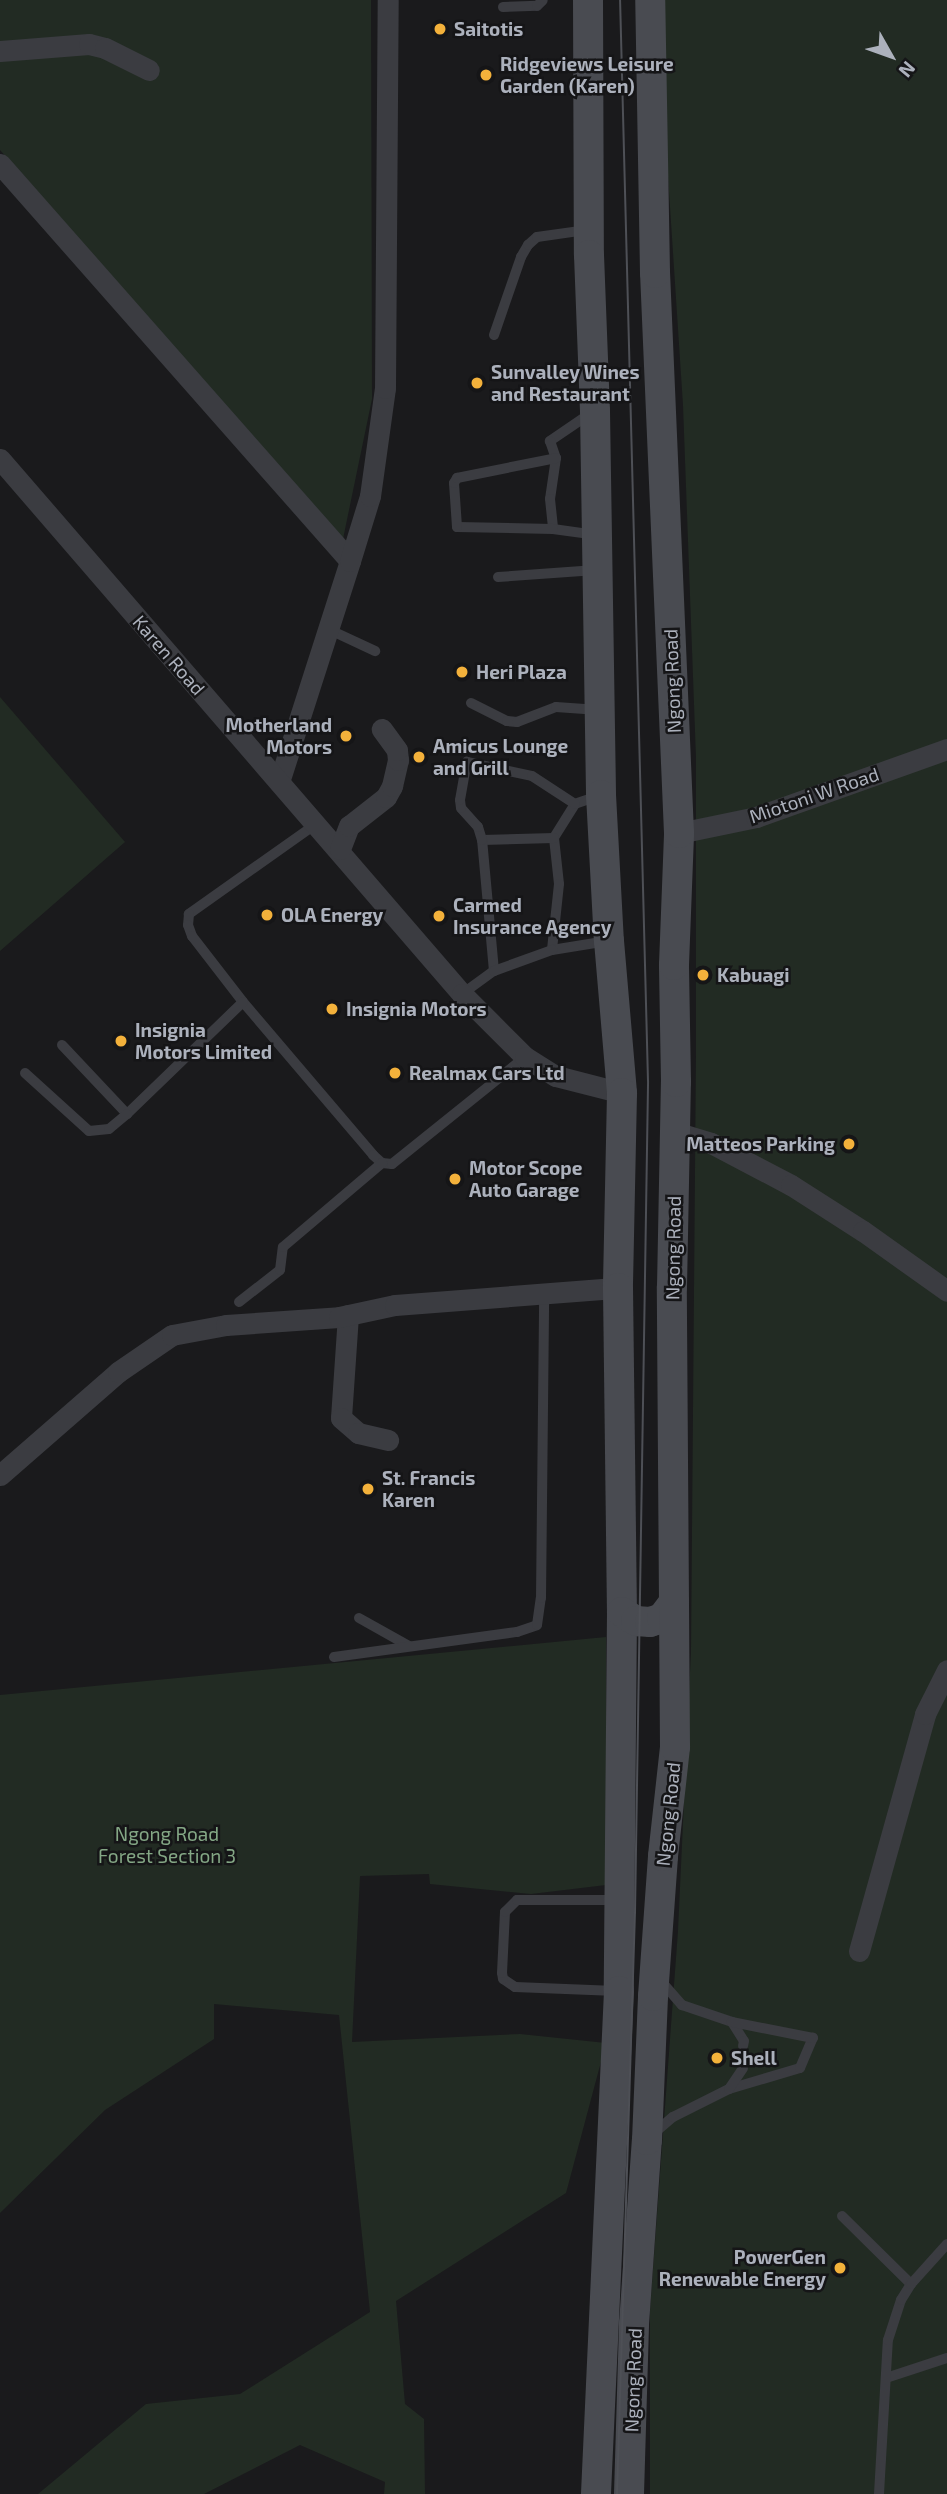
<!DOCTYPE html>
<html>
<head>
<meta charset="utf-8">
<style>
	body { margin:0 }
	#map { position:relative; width:947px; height:2494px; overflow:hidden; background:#1a1a1c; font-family:"Exo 2",sans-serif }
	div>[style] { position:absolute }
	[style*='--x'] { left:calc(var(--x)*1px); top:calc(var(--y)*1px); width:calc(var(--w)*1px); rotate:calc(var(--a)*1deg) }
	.green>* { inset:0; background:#222b23 }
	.service>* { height:10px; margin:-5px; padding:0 5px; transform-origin:5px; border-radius:5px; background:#3b3c41 }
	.minor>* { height:21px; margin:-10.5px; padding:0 10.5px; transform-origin:10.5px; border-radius:10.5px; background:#3b3c41 }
	.secondary>* { height:30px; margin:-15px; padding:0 15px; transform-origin:15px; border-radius:15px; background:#494b51 }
	.tram>* { height:2px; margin:-1px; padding:0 1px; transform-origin:1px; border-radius:1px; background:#4e5056 }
	.dots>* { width:19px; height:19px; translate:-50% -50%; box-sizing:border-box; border:4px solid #151517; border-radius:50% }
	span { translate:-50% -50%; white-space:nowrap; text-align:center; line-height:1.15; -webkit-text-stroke:5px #151517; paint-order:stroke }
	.poi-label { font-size:19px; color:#acb1bc; font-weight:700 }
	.left { translate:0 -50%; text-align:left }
	.right { translate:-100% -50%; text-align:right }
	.street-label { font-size:19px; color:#acb1bc }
	.park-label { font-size:19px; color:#84a785 }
	.north { position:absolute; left:856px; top:21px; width:70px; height:70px; -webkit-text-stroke:5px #151517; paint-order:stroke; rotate:130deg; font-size:19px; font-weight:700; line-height:28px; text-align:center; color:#acb1bc }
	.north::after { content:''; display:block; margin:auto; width:24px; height:32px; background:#acb1bc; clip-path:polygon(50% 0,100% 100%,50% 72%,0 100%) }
</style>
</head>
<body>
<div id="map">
	<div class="green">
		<div style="clip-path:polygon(0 0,371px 0,372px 399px,343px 539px,0 150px)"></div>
		<div style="clip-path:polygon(664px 0,947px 0,947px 2494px,650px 2494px,650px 2310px,678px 1931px,691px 1651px,696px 1051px,696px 758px,683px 405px,666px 146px)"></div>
		<div style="clip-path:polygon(0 697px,125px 842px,0 951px)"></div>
		<div style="clip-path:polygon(606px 1637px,606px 1885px,531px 1894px,430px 1884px,429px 1874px,360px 1876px,352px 2042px,520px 2034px,606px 2043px,566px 2193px,396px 2301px,405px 2404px,424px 2419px,425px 2494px,384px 2494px,385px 2482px,300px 2445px,204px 2494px,38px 2494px,146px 2404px,240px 2394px,370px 2312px,339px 2015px,214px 2004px,214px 2039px,105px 2110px,0 2213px,0 1695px)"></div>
	</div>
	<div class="service">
		<div style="--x:503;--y:7;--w:34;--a:-2"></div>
		<div style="--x:537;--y:6;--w:8;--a:-45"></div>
		<div style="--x:494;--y:335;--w:83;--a:-70.9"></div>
		<div style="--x:521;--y:257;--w:14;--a:-60"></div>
		<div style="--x:528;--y:245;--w:12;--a:-42"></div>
		<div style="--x:537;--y:237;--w:49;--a:-8.1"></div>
		<div style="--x:591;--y:413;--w:50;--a:145.7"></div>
		<div style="--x:550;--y:441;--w:18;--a:71"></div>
		<div style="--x:556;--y:458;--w:41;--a:98.3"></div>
		<div style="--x:550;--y:499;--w:30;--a:84"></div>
		<div style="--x:553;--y:529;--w:43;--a:7.9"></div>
		<div style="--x:553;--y:529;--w:96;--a:-178.8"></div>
		<div style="--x:457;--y:527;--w:44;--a:-93.9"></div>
		<div style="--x:454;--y:483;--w:6;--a:-59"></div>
		<div style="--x:457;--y:478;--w:101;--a:-11.4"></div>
		<div style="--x:498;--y:577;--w:98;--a:-4.1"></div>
		<div style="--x:330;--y:630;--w:50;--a:25"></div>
		<div style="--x:471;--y:703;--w:40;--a:26.6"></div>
		<div style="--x:507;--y:721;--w:10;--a:6"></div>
		<div style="--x:517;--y:722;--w:42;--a:-21"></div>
		<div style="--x:556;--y:707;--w:43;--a:4"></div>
		<div style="--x:598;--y:796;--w:24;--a:161"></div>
		<div style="--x:575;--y:804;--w:40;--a:122"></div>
		<div style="--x:554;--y:838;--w:46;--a:83.8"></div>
		<div style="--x:559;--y:884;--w:66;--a:96.1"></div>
		<div style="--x:552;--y:950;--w:56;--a:-9.3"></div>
		<div style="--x:316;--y:824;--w:156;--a:144.7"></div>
		<div style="--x:189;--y:914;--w:11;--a:95"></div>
		<div style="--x:188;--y:925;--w:12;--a:70"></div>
		<div style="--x:192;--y:936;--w:83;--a:52.3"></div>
		<div style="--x:243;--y:1002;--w:201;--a:49.6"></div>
		<div style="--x:373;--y:1155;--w:12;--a:42"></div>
		<div style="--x:382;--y:1163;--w:10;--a:6"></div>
		<div style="--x:392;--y:1164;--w:171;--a:-38.8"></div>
		<div style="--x:482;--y:840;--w:72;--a:-1.6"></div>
		<div style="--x:494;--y:971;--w:132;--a:-95.2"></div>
		<div style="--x:482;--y:840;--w:14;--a:-107"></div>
		<div style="--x:478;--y:827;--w:25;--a:-132"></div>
		<div style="--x:461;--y:808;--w:8;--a:-97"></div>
		<div style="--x:460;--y:800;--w:39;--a:-80"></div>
		<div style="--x:467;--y:762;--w:66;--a:12.2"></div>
		<div style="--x:532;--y:776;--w:51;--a:33.1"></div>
		<div style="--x:462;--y:994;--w:39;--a:-36"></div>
		<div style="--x:494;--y:971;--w:62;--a:-19.9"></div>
		<div style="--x:62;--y:1045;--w:95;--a:46.7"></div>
		<div style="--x:127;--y:1114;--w:161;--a:-44"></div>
		<div style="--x:25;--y:1073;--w:86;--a:42.2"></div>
		<div style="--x:89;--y:1131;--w:20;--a:-6"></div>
		<div style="--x:109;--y:1129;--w:23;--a:-40"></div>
		<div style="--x:239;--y:1302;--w:52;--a:-38"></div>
		<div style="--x:280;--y:1270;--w:23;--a:-83"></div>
		<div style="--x:283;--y:1247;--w:130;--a:-40.3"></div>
		<div style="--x:359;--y:1618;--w:57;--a:29.2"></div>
		<div style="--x:334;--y:1657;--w:185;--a:-7.8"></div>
		<div style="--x:517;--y:1632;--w:21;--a:-19"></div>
		<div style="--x:537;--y:1625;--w:27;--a:-82"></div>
		<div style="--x:541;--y:1598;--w:306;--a:-89.4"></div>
		<div style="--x:661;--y:1981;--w:32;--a:49"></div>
		<div style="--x:682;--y:2005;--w:53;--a:18.8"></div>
		<div style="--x:732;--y:2022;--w:22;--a:58"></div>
		<div style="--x:744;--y:2041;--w:5;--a:101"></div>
		<div style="--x:616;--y:1991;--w:101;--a:-177.7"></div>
		<div style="--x:515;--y:1987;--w:14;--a:-146"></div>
		<div style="--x:503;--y:1979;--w:6;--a:-99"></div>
		<div style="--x:502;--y:1973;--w:61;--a:-87.2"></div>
		<div style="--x:505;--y:1912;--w:17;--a:-45"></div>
		<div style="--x:517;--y:1900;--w:101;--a:0"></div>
		<div style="--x:729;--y:2089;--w:74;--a:-16.5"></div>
		<div style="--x:800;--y:2068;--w:33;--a:-67"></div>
		<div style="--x:813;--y:2038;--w:83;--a:-168.8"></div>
		<div style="--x:652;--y:2135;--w:28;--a:-41"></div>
		<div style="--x:673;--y:2117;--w:63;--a:-26.6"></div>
		<div style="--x:729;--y:2089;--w:25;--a:-56"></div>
		<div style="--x:842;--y:2216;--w:97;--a:44.6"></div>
		<div style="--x:886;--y:2378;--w:64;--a:-18.2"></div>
		<div style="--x:879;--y:2494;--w:154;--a:-86.7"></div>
		<div style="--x:888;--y:2340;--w:42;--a:-72"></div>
		<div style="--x:901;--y:2300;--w:19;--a:-58"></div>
		<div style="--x:911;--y:2284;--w:54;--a:-48"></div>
	</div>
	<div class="minor">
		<div style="--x:0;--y:51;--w:89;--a:-4.5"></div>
		<div style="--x:89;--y:44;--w:16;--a:14"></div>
		<div style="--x:105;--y:48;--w:49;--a:26.6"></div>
		<div style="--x:0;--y:164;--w:529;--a:48.6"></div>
		<div style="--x:350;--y:561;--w:232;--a:107.8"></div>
		<div style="--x:0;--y:459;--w:707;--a:49.19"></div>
		<div style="--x:462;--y:994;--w:89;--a:45"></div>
		<div style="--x:525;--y:1057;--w:36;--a:32"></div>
		<div style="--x:556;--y:1076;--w:68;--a:14.4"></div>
		<div style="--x:350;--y:561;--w:68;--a:-72.9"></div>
		<div style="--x:370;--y:496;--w:109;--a:-82.1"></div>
		<div style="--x:385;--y:388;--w:388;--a:-89.6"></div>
		<div style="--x:679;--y:833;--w:79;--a:-11.7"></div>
		<div style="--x:756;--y:817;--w:203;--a:-19.6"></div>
		<div style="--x:340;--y:849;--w:25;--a:-69"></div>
		<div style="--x:349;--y:826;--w:47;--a:-38.1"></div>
		<div style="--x:386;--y:797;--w:13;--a:-61"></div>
		<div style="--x:392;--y:786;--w:27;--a:-77"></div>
		<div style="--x:398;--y:760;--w:10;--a:-96"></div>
		<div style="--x:397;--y:750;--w:26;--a:-126"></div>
		<div style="--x:675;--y:1132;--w:38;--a:17"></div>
		<div style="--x:711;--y:1143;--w:90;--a:27.7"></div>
		<div style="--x:791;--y:1185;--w:85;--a:32.6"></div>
		<div style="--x:863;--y:1231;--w:103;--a:35.5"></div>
		<div style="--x:348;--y:1315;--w:103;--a:93.9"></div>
		<div style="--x:341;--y:1418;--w:23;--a:41"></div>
		<div style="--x:358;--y:1433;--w:31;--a:13"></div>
		<div style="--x:0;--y:1475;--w:157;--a:-41.1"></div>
		<div style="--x:118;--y:1372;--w:65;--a:-34.4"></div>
		<div style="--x:172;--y:1335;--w:55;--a:-10.5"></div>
		<div style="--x:226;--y:1325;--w:113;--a:-4"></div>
		<div style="--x:339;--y:1317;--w:57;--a:-12.1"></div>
		<div style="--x:395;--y:1305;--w:224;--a:-4.4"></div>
		<div style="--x:859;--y:1951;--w:246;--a:-74.4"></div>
		<div style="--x:925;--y:1714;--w:49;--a:-63.4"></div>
	</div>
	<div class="secondary">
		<div style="--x:588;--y:0;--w:255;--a:89.8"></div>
		<div style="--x:589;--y:255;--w:156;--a:87.8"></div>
		<div style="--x:595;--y:411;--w:384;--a:89.1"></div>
		<div style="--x:601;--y:795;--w:146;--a:86.9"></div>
		<div style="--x:609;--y:941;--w:153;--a:85.1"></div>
		<div style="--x:622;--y:1093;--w:195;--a:91.2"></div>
		<div style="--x:618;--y:1288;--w:324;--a:89.3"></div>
		<div style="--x:622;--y:1612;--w:379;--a:90.5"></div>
		<div style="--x:619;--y:1991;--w:504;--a:92.62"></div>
		<div style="--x:622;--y:1612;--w:17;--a:33"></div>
		<div style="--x:636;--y:1621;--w:14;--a:4"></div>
		<div style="--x:650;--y:1622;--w:13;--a:-18"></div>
		<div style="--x:662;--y:1618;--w:20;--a:-53"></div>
		<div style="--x:629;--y:2494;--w:170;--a:-88.3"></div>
		<div style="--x:634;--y:2324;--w:184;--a:-86"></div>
		<div style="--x:647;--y:2140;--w:144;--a:-87.6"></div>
		<div style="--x:653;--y:1996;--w:140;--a:-85.9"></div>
		<div style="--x:663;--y:1856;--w:110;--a:-83.7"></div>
		<div style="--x:675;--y:1747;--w:460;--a:-90.4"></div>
		<div style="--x:672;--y:1287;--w:205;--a:-88.9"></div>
		<div style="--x:676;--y:1082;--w:117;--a:-91"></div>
		<div style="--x:674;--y:965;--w:132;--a:-87.8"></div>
		<div style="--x:679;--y:833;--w:561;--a:-92.45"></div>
		<div style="--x:655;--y:273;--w:273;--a:-91"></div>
	</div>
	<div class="tram">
		<div style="--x:617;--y:2494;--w:581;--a:-88.23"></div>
		<div style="--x:635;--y:1913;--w:832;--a:-89.1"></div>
		<div style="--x:648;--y:1081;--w:1081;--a:-91.48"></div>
	</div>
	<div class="dots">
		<div style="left:440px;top:29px;background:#f3b13b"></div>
		<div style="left:486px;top:75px;background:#f3b13b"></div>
		<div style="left:477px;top:383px;background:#f3b13b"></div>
		<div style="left:462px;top:672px;background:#f3b13b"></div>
		<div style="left:346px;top:736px;background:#f3b13b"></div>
		<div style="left:419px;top:757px;background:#f3b13b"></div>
		<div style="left:267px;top:915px;background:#f3b13b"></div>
		<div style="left:439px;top:916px;background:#f3b13b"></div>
		<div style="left:703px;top:975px;background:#f3b13b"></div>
		<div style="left:332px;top:1009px;background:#f3b13b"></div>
		<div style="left:121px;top:1041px;background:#f3b13b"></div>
		<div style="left:395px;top:1073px;background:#f3b13b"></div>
		<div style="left:849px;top:1144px;background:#f3b13b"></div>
		<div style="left:455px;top:1179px;background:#f3b13b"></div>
		<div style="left:368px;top:1489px;background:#f3b13b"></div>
		<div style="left:717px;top:2058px;background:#f3b13b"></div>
		<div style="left:840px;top:2268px;background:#f3b13b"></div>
	</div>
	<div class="poi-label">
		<span class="left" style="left:454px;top:29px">Saitotis</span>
		<span class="left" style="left:500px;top:75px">Ridgeviews Leisure<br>Garden (Karen)</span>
		<span class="left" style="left:491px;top:383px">Sunvalley Wines<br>and Restaurant</span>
		<span class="left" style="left:476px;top:672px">Heri Plaza</span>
		<span class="right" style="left:332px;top:736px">Motherland<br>Motors</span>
		<span class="left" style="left:433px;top:757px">Amicus Lounge<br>and Grill</span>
		<span class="left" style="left:453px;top:916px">Carmed<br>Insurance Agency</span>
		<span class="left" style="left:281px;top:915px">OLA Energy</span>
		<span class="left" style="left:717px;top:975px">Kabuagi</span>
		<span class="left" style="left:346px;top:1009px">Insignia Motors</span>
		<span class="left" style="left:135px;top:1041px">Insignia<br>Motors Limited</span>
		<span class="left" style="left:409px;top:1073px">Realmax Cars Ltd</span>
		<span class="right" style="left:835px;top:1144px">Matteos Parking</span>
		<span class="left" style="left:469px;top:1179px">Motor Scope<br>Auto Garage</span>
		<span class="left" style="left:382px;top:1489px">St. Francis<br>Karen</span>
		<span class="left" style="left:731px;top:2058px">Shell</span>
		<span class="right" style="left:826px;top:2268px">PowerGen<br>Renewable Energy</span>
	</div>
	<div class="street-label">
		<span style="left:169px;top:655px;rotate:49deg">Karen Road</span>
		<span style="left:672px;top:681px;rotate:-92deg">Ngong Road</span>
		<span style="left:814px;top:795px;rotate:-19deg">Miotoni W Road</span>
		<span style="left:673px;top:1248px;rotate:-89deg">Ngong Road</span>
		<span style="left:668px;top:1814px;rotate:-84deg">Ngong Road</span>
		<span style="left:633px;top:2380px;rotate:-88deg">Ngong Road</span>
	</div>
	<div class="park-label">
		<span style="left:167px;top:1845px">Ngong Road<br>Forest Section 3</span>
	</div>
	<div class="north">N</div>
</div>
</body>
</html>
